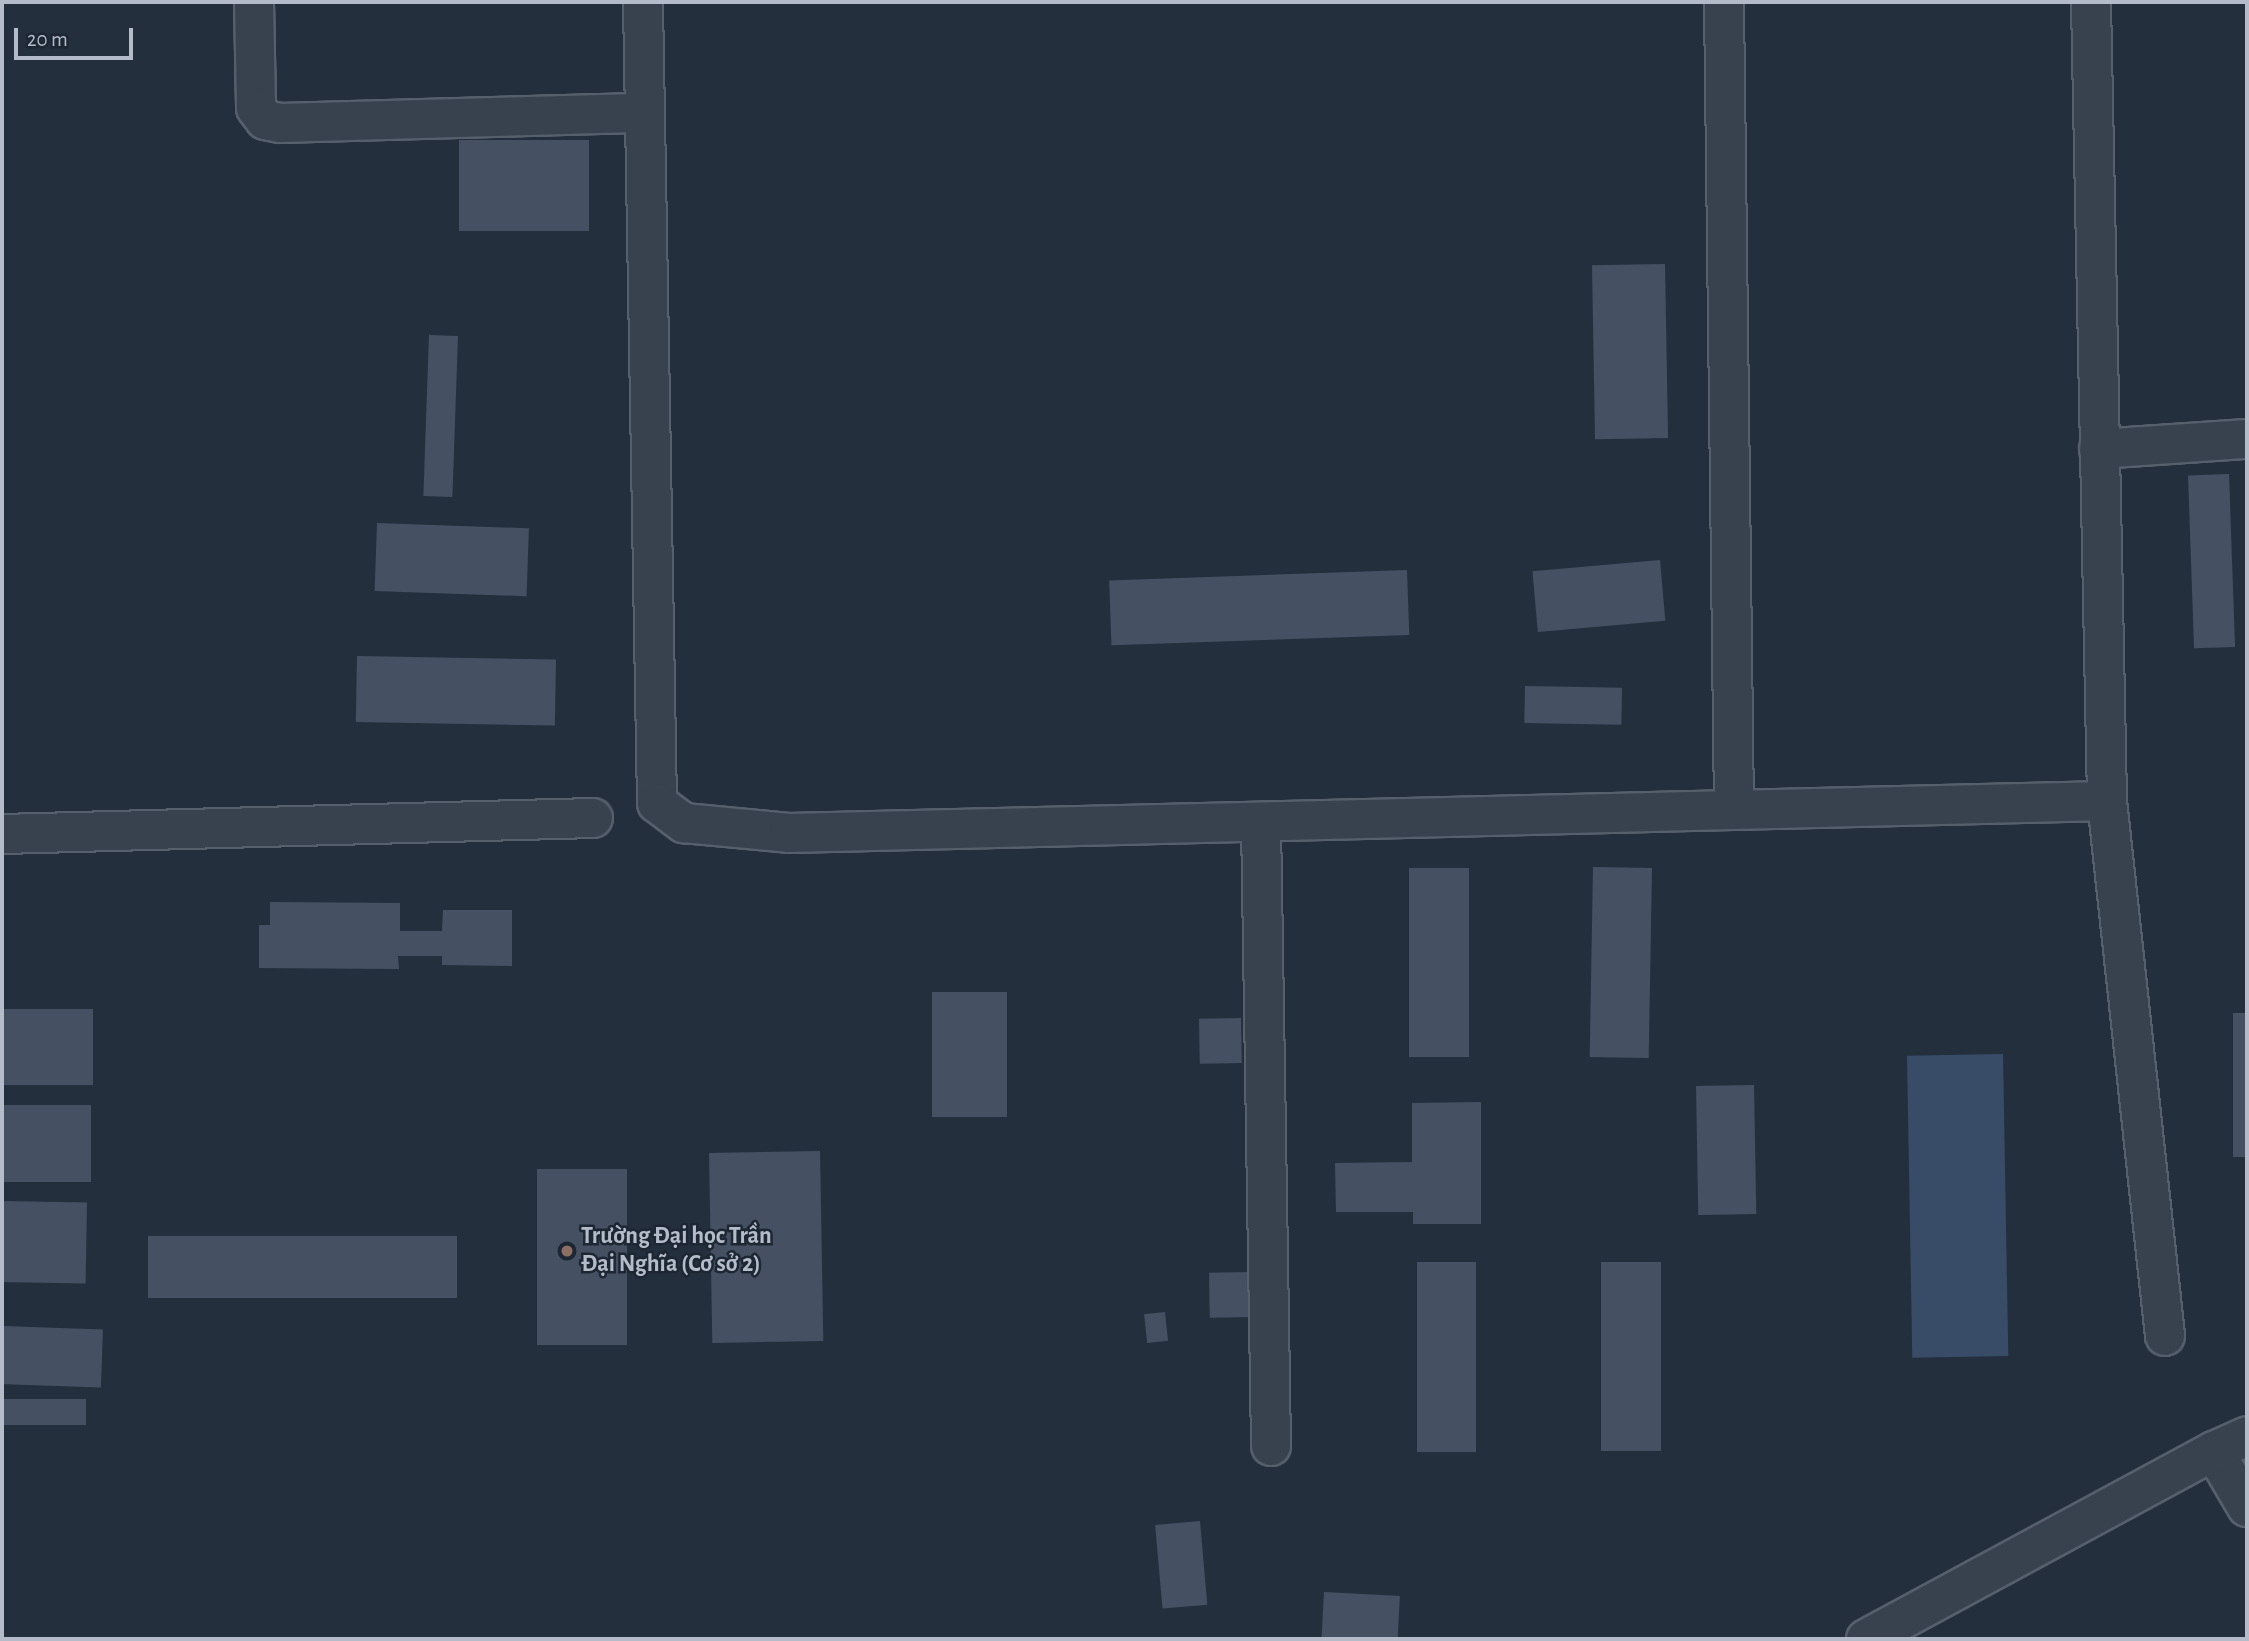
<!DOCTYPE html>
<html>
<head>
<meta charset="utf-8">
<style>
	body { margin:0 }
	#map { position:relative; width:2249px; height:1641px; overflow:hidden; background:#242f3e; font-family:"Alegreya Sans",sans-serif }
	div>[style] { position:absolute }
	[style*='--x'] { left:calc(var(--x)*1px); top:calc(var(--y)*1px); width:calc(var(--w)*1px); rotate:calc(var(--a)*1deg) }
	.water>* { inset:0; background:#394c67; transform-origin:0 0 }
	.building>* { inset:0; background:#455162; transform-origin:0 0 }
	.roads { filter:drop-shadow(2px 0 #565f6c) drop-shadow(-2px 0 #565f6c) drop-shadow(0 2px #565f6c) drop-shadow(0 -2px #565f6c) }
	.minor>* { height:38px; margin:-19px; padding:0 19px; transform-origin:19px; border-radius:19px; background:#38414e }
	.dots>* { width:19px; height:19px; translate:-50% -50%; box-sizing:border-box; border:4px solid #1d2633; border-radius:50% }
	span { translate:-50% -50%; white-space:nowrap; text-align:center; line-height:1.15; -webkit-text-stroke:5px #1d2633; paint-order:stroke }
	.poi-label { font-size:24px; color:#b4bcc9; font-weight:700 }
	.left { translate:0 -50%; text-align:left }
	.frame { position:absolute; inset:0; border:4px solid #b4bcc9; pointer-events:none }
	.scale { position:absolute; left:14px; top:28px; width:119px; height:32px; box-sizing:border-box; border:4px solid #b4bcc9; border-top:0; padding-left:9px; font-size:21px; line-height:24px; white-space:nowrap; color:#b4bcc9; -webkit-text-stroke:5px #1d2633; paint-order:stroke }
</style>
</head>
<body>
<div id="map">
	<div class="water">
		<div style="left:2003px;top:1054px;width:302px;height:96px;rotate:89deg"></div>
	</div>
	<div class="building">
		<div style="left:459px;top:140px;width:130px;height:91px"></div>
		<div style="left:1665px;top:264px;width:174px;height:73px;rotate:89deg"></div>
		<div style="left:429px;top:335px;width:29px;height:161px;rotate:2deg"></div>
		<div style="left:2229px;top:474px;width:173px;height:41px;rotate:88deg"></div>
		<div style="left:377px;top:523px;width:152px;height:68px;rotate:2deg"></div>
		<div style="left:1660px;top:560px;width:61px;height:128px;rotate:85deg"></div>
		<div style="left:1407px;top:570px;width:65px;height:298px;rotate:88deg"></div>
		<div style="left:357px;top:656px;width:199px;height:66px;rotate:1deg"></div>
		<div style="left:1525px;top:686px;width:97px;height:37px;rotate:1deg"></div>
		<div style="left:1593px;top:867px;width:59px;height:190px;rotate:1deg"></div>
		<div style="left:1409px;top:868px;width:60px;height:189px"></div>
		<div style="clip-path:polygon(270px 902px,400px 903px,400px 931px,442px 931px,443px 910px,512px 910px,512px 966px,442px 965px,442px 956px,398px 956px,399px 969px,259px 968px,259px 925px,270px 925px)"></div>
		<div style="left:932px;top:992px;width:75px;height:125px"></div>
		<div style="left:93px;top:1009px;width:76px;height:91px;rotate:90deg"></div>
		<div style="left:2233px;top:1013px;width:14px;height:144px"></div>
		<div style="left:1241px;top:1018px;width:45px;height:42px;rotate:89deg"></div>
		<div style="left:1754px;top:1085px;width:129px;height:58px;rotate:89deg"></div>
		<div style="clip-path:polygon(1481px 1102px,1481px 1224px,1413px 1224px,1413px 1212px,1336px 1212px,1335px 1163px,1412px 1162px,1412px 1103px)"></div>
		<div style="left:2px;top:1105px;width:89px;height:77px"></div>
		<div style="left:820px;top:1151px;width:190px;height:111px;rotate:89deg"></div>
		<div style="left:627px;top:1169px;width:176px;height:90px;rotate:90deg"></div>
		<div style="left:2px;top:1201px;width:85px;height:81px;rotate:1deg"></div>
		<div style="left:148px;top:1236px;width:309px;height:62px"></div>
		<div style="left:1417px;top:1262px;width:59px;height:190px"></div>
		<div style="left:1601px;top:1262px;width:60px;height:189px"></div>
		<div style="left:1251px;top:1272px;width:45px;height:42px;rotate:89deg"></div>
		<div style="left:1165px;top:1312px;width:29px;height:21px;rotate:84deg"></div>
		<div style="left:2px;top:1326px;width:101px;height:58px;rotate:2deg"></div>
		<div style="left:2px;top:1399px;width:84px;height:26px"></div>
		<div style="left:1200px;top:1521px;width:84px;height:45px;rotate:85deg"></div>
		<div style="left:1324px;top:1592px;width:76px;height:45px;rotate:3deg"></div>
	</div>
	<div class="roads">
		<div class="minor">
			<div style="--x:254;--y:2;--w:106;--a:88.9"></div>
			<div style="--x:256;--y:108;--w:15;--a:53"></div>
			<div style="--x:265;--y:120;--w:16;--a:11"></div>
			<div style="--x:281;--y:123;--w:363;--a:-1.6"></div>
			<div style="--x:643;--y:2;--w:801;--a:89"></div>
			<div style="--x:657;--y:803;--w:34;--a:37"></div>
			<div style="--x:684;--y:823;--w:105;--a:5.4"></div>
			<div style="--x:789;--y:833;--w:1318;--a:-1.39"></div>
			<div style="--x:1724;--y:2;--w:808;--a:89.29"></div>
			<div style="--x:2091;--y:2;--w:799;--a:88.85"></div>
			<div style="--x:2107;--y:801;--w:538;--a:83.81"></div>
			<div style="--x:2099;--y:449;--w:148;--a:-3.9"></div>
			<div style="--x:1261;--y:822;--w:624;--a:89.08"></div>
			<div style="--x:2;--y:834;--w:591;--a:-1.55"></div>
			<div style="--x:2214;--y:1451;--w:65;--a:59.5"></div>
			<div style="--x:1866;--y:1639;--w:396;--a:-28.4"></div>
			<div style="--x:2214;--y:1451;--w:36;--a:-24"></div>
		</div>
	</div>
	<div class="dots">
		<div style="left:567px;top:1251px;background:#8d6e63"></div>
	</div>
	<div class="poi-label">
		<span class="left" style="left:581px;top:1251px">Trường Đại học Trần<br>Đại Nghĩa (Cơ sở 2)</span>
	</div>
	<div class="frame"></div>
	<div class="scale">20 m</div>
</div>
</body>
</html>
